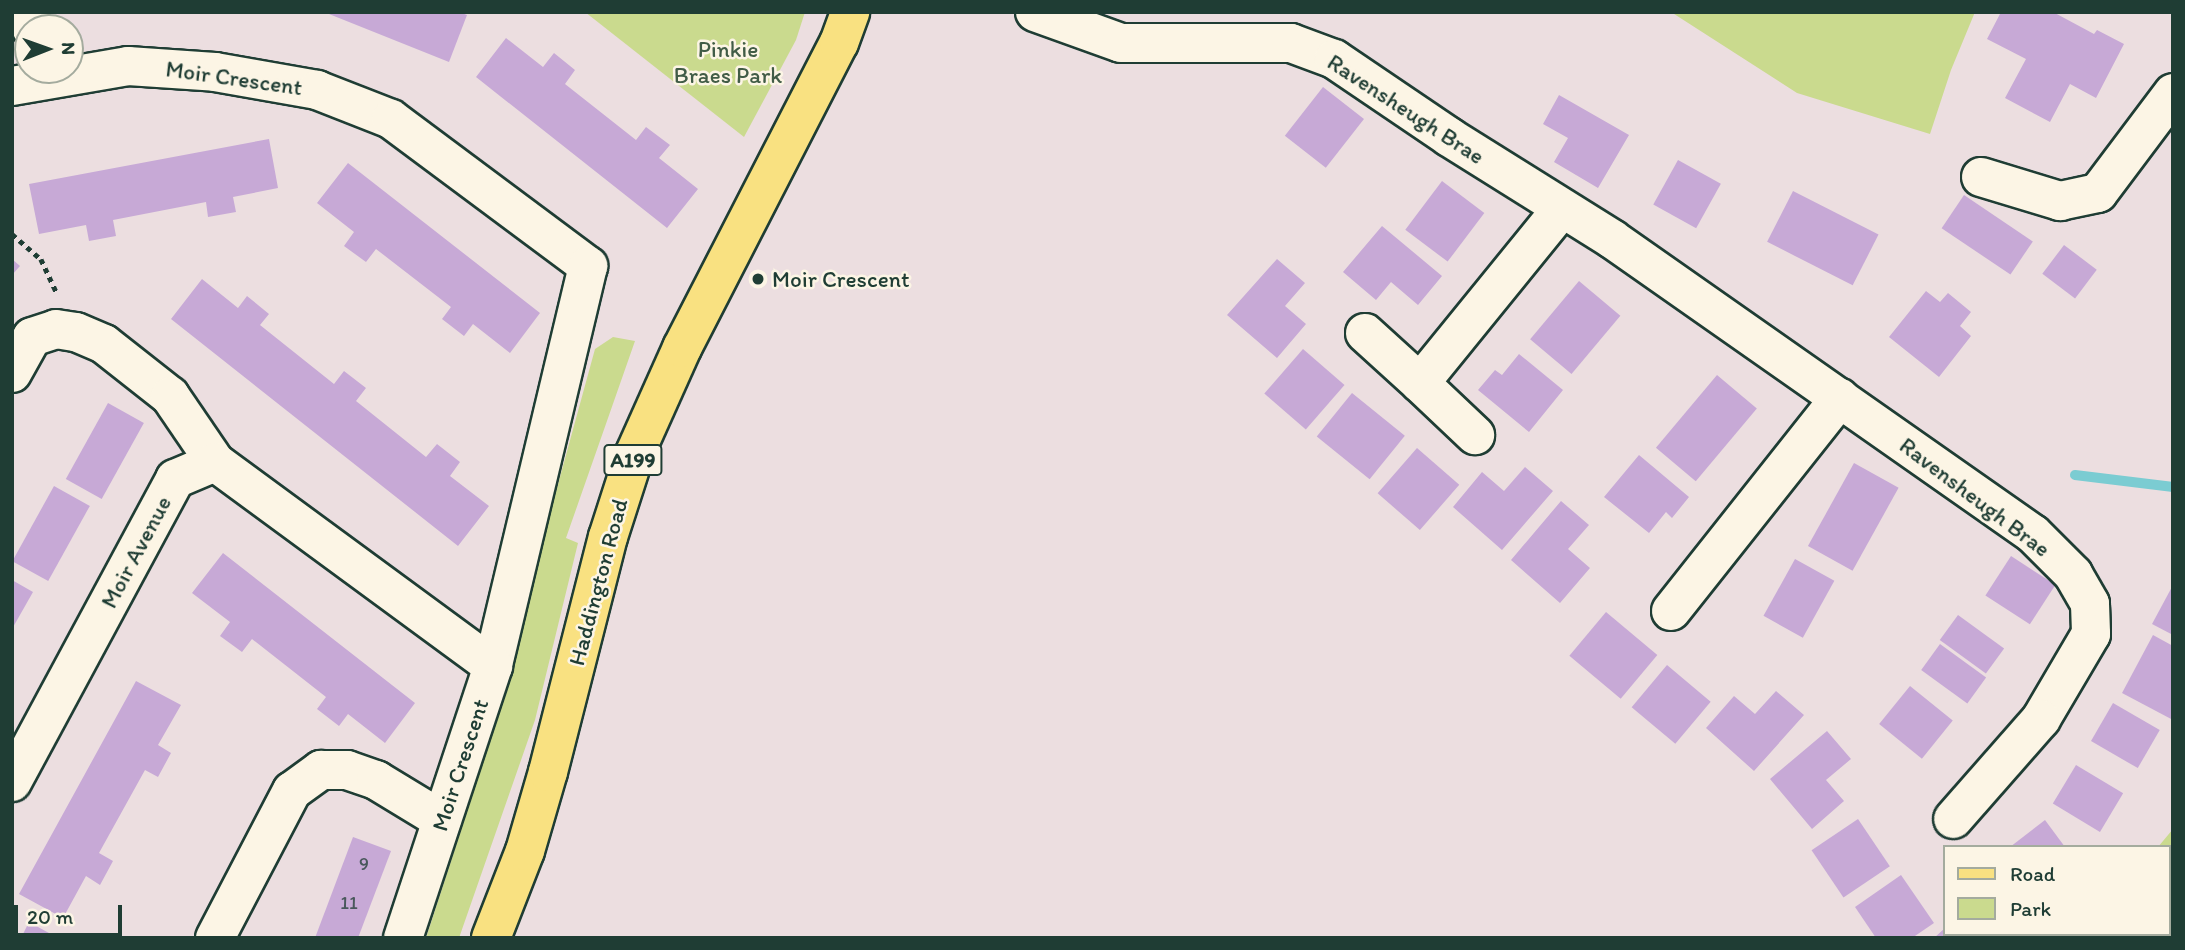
<!DOCTYPE html>
<html>
<head>
<meta charset="utf-8">
<style>
	body { margin:0 }
	#map { position:relative; width:2185px; height:950px; overflow:hidden; background:#ecdee0; font-family:Itim,sans-serif }
	div>[style] { position:absolute }
	[style*='--x'] { left:calc(var(--x)*1px); top:calc(var(--y)*1px); width:calc(var(--w)*1px); rotate:calc(var(--a)*1deg) }
	.green>* { inset:0; background:#cada8e }
	.stream>* { height:10px; margin:-5px; padding:0 5px; transform-origin:5px; border-radius:5px; background:#7bccd2 }
	.building>* { inset:0; background:#c7a9d6; transform-origin:0 0 }
	.path>* { height:4.5px; margin-top:-2.25px; transform-origin:0; background:repeating-linear-gradient(90deg,#1f3d34 0 5px,transparent 0 10px) }
	.roads { filter:drop-shadow(2px 0 #1f3d34) drop-shadow(-2px 0 #1f3d34) drop-shadow(0 2px #1f3d34) drop-shadow(0 -2px #1f3d34) }
	.minor>* { height:38px; margin:-19px; padding:0 19px; transform-origin:19px; border-radius:19px; background:#fcf5e5 }
	.major>* { height:38px; margin:-19px; padding:0 19px; transform-origin:19px; border-radius:19px; background:#f9e181 }
	.dots>* { width:19px; height:19px; translate:-50% -50%; box-sizing:border-box; border:4px solid #fcf5e5; border-radius:50% }
	span { translate:-50% -50%; white-space:nowrap; text-align:center; line-height:1.15; -webkit-text-stroke:5px #fcf5e5; paint-order:stroke }
	.number-label { font-size:19px; color:#49585c }
	.number-label span { -webkit-text-stroke-width:0 }
	.shield-label span { padding:2px 5px; background:#fcf5e5; border:2px solid; border-radius:5px; -webkit-text-stroke-width:0 }
	.shield-label { font-size:21px; color:#1f3d34; font-weight:700 }
	.park-label { font-size:23px; color:#415c46 }
	.street-label { font-size:23px; color:#1f3d34 }
	.poi-label { font-size:23px; color:#1f3d34 }
	.left { translate:0 -50%; text-align:left }
	.frame { position:absolute; inset:0; border:14px solid #1f3d34; pointer-events:none }
	.legend { position:absolute; left:1943px; top:845px; width:228px; height:91px; box-sizing:border-box; background:#fcf5e5; border:2px solid #a4ab9e; margin:0; padding:9px 12px; list-style:none; font-size:21px; color:#1f3d34 }
	.legend li { display:flex; align-items:center; gap:14px; height:35px }
	.legend b { width:35px; border:2px solid #a4ab9e }
	.north { position:absolute; left:14px; top:14px; width:70px; height:70px; box-sizing:border-box; background:#fcf5e5; border:2px solid #a4ab9e; border-radius:50%; rotate:89deg; font-size:19px; font-weight:700; line-height:28px; text-align:center; color:#1f3d34 }
	.north::after { content:''; display:block; margin:auto; width:24px; height:32px; background:#1f3d34; clip-path:polygon(50% 0,100% 100%,50% 72%,0 100%) }
	.scale { position:absolute; left:14px; top:905px; width:108px; height:32px; box-sizing:border-box; border:4px solid #1f3d34; border-top:0; padding-left:9px; font-size:21px; line-height:24px; white-space:nowrap; color:#1f3d34; -webkit-text-stroke:5px #fcf5e5; paint-order:stroke }
</style>
</head>
<body>
<div id="map">
	<div class="green">
		<div style="clip-path:polygon(585px 12px,805px 12px,796px 40px,744px 137px)"></div>
		<div style="clip-path:polygon(1671px 12px,1975px 12px,1951px 70px,1930px 134px,1797px 93px)"></div>
		<div style="clip-path:polygon(613px 337px,635px 341px,566px 538px,578px 543px,535px 720px,459px 938px,426px 938px,476px 784px,595px 349px)"></div>
		<div style="clip-path:polygon(2173px 829px,2173px 938px,2087px 938px,2090px 934px,2169px 934px,2169px 847px,2158px 847px)"></div>
	</div>
	<div class="stream">
		<div style="--x:2075;--y:475;--w:99;--a:7"></div>
	</div>
	<div class="building">
		<div style="clip-path:polygon(324px 12px,459px 12px,467px 15px,449px 62px)"></div>
		<div style="clip-path:polygon(2001px 12px,2053px 12px,2094px 34px,2097px 30px,2124px 44px,2096px 98px,2070px 84px,2050px 122px,2005px 98px,2026px 59px,1987px 39px)"></div>
		<div style="clip-path:polygon(506px 38px,543px 67px,554px 53px,575px 70px,565px 84px,636px 140px,646px 127px,670px 145px,659px 158px,698px 189px,667px 228px,476px 77px)"></div>
		<div style="left:1323px;top:87px;width:52px;height:62px;rotate:38deg"></div>
		<div style="clip-path:polygon(1559px 95px,1629px 135px,1598px 188px,1554px 162px,1568px 138px,1543px 124px)"></div>
		<div style="clip-path:polygon(269px 139px,278px 188px,233px 197px,236px 212px,208px 217px,206px 202px,113px 220px,116px 236px,89px 241px,86px 225px,39px 234px,29px 184px)"></div>
		<div style="left:1678px;top:160px;width:49px;height:51px;rotate:29deg"></div>
		<div style="clip-path:polygon(348px 163px,540px 313px,510px 353px,473px 324px,464px 336px,442px 319px,451px 307px,376px 249px,366px 262px,344px 246px,354px 232px,317px 203px)"></div>
		<div style="left:1442px;top:181px;width:53px;height:61px;rotate:37deg"></div>
		<div style="left:1793px;top:191px;width:96px;height:57px;rotate:27deg"></div>
		<div style="left:1964px;top:195px;width:83px;height:40px;rotate:34deg"></div>
		<div style="clip-path:polygon(1382px 226px,1442px 276px,1418px 305px,1391px 282px,1376px 300px,1343px 272px)"></div>
		<div style="left:2064px;top:245px;width:41px;height:36px;rotate:37deg"></div>
		<div style="clip-path:polygon(12px 259px,20px 266px,12px 275px)"></div>
		<div style="clip-path:polygon(1277px 259px,1305px 283px,1285px 306px,1306px 324px,1277px 358px,1227px 315px)"></div>
		<div style="clip-path:polygon(202px 279px,238px 308px,247px 296px,269px 314px,260px 325px,334px 384px,344px 371px,366px 388px,356px 401px,426px 457px,437px 444px,460px 462px,450px 476px,489px 506px,458px 546px,171px 319px)"></div>
		<div style="left:1579px;top:281px;width:54px;height:76px;rotate:40deg"></div>
		<div style="clip-path:polygon(1926px 291px,1940px 302px,1948px 293px,1971px 312px,1960px 326px,1971px 336px,1939px 377px,1889px 337px)"></div>
		<div style="left:1303px;top:349px;width:55px;height:59px;rotate:41deg"></div>
		<div style="clip-path:polygon(1519px 354px,1563px 390px,1529px 432px,1478px 390px,1495px 370px,1502px 375px)"></div>
		<div style="left:1717px;top:375px;width:52px;height:95px;rotate:40deg"></div>
		<div style="left:1352px;top:393px;width:68px;height:56px;rotate:39deg"></div>
		<div style="left:108px;top:403px;width:41px;height:87px;rotate:29deg"></div>
		<div style="left:1417px;top:448px;width:56px;height:60px;rotate:41deg"></div>
		<div style="clip-path:polygon(1639px 455px,1689px 497px,1672px 518px,1666px 512px,1649px 533px,1604px 497px)"></div>
		<div style="left:1854px;top:463px;width:51px;height:95px;rotate:29deg"></div>
		<div style="clip-path:polygon(1525px 467px,1553px 491px,1502px 550px,1453px 507px,1482px 472px,1504px 491px)"></div>
		<div style="left:54px;top:486px;width:41px;height:86px;rotate:29deg"></div>
		<div style="clip-path:polygon(1561px 501px,1589px 525px,1568px 549px,1590px 568px,1560px 603px,1511px 560px)"></div>
		<div style="clip-path:polygon(223px 553px,415px 703px,385px 743px,348px 714px,339px 726px,317px 709px,326px 697px,252px 639px,242px 652px,220px 636px,230px 622px,192px 593px)"></div>
		<div style="left:2011px;top:556px;width:53px;height:47px;rotate:33deg"></div>
		<div style="left:1795px;top:559px;width:45px;height:65px;rotate:29deg"></div>
		<div style="clip-path:polygon(12px 580px,33px 592px,12px 629px)"></div>
		<div style="clip-path:polygon(2173px 585px,2173px 635px,2152px 624px)"></div>
		<div style="left:1606px;top:612px;width:67px;height:57px;rotate:40deg"></div>
		<div style="left:1958px;top:615px;width:57px;height:31px;rotate:36deg"></div>
		<div style="clip-path:polygon(2153px 635px,2173px 646px,2173px 720px,2122px 693px)"></div>
		<div style="left:1940px;top:644px;width:57px;height:32px;rotate:36deg"></div>
		<div style="left:1667px;top:665px;width:57px;height:55px;rotate:40deg"></div>
		<div style="clip-path:polygon(136px 681px,181px 705px,158px 745px,171px 753px,158px 777px,145px 770px,99px 853px,113px 861px,100px 885px,86px 876px,63px 918px,19px 894px)"></div>
		<div style="left:1910px;top:686px;width:55px;height:49px;rotate:39deg"></div>
		<div style="clip-path:polygon(1776px 691px,1804px 715px,1754px 771px,1706px 728px,1734px 696px,1755px 714px)"></div>
		<div style="left:2113px;top:703px;width:54px;height:44px;rotate:30deg"></div>
		<div style="clip-path:polygon(1827px 731px,1851px 759px,1826px 780px,1844px 801px,1812px 829px,1770px 779px)"></div>
		<div style="left:2076px;top:765px;width:55px;height:45px;rotate:31deg"></div>
		<div style="left:1858px;top:819px;width:57px;height:56px;rotate:56deg"></div>
		<div style="clip-path:polygon(2045px 820px,2065px 847px,2010px 847px)"></div>
		<div style="clip-path:polygon(353px 837px,391px 851px,358px 938px,315px 938px)"></div>
		<div style="clip-path:polygon(1901px 875px,1934px 923px,1912px 938px,1876px 938px,1855px 907px)"></div>
		<div style="clip-path:polygon(29px 922px,58px 938px,21px 938px)"></div>
		<div style="clip-path:polygon(1945px 928px,1945px 934px,1960px 934px,1963px 938px,1934px 938px)"></div>
		<div style="clip-path:polygon(1982px 934px,2001px 934px,2004px 938px,1978px 938px)"></div>
	</div>
	<div class="path">
		<div style="--x:12;--y:234;--w:38;--a:41"></div>
		<div style="--x:41;--y:259;--w:38;--a:65"></div>
	</div>
	<div class="roads">
		<div class="minor">
			<div style="--x:28;--y:12;--w:16;--a:79"></div>
			<div style="--x:1035;--y:12;--w:91;--a:19.8"></div>
			<div style="--x:1121;--y:43;--w:170;--a:0"></div>
			<div style="--x:1291;--y:43;--w:46;--a:20.4"></div>
			<div style="--x:1334;--y:59;--w:139;--a:34.1"></div>
			<div style="--x:1449;--y:137;--w:192;--a:32"></div>
			<div style="--x:1612;--y:239;--w:514;--a:35.02"></div>
			<div style="--x:2033;--y:534;--w:57;--a:45"></div>
			<div style="--x:2073;--y:574;--w:34;--a:60"></div>
			<div style="--x:2090;--y:604;--w:30;--a:88"></div>
			<div style="--x:2091;--y:634;--w:99;--a:120.5"></div>
			<div style="--x:2041;--y:719;--w:133;--a:131.3"></div>
			<div style="--x:12;--y:86;--w:118;--a:-9.8"></div>
			<div style="--x:128;--y:66;--w:87;--a:3.9"></div>
			<div style="--x:215;--y:72;--w:104;--a:10"></div>
			<div style="--x:317;--y:90;--w:79;--a:21.4"></div>
			<div style="--x:391;--y:119;--w:246;--a:36.7"></div>
			<div style="--x:588;--y:266;--w:411;--a:103.4"></div>
			<div style="--x:493;--y:666;--w:287;--a:108.3"></div>
			<div style="--x:1981;--y:177;--w:83;--a:16.9"></div>
			<div style="--x:2060;--y:201;--w:39;--a:-12"></div>
			<div style="--x:2098;--y:193;--w:125;--a:-53.1"></div>
			<div style="--x:1365;--y:333;--w:74;--a:42.3"></div>
			<div style="--x:1420;--y:383;--w:225;--a:-50.9"></div>
			<div style="--x:12;--y:373;--w:41;--a:-60.9"></div>
			<div style="--x:32;--y:337;--w:25;--a:-18"></div>
			<div style="--x:56;--y:329;--w:20;--a:9"></div>
			<div style="--x:76;--y:332;--w:30;--a:23"></div>
			<div style="--x:104;--y:344;--w:84;--a:38.2"></div>
			<div style="--x:170;--y:396;--w:80;--a:55.7"></div>
			<div style="--x:1420;--y:383;--w:76;--a:43.4"></div>
			<div style="--x:1671;--y:611;--w:272;--a:-51.6"></div>
			<div style="--x:12;--y:782;--w:344;--a:-61.7"></div>
			<div style="--x:175;--y:479;--w:43;--a:-23"></div>
			<div style="--x:215;--y:462;--w:345;--a:36.3"></div>
			<div style="--x:215;--y:938;--w:166;--a:-62.4"></div>
			<div style="--x:292;--y:791;--w:36;--a:-36"></div>
			<div style="--x:321;--y:770;--w:26;--a:0"></div>
			<div style="--x:347;--y:770;--w:31;--a:19"></div>
			<div style="--x:376;--y:780;--w:77;--a:31.2"></div>
		</div>
		<div class="major">
			<div style="--x:491;--y:938;--w:93;--a:-68.7"></div>
			<div style="--x:525;--y:851;--w:82;--a:-73.8"></div>
			<div style="--x:548;--y:772;--w:243;--a:-75.7"></div>
			<div style="--x:608;--y:537;--w:88;--a:-72.2"></div>
			<div style="--x:635;--y:453;--w:115;--a:-65.9"></div>
			<div style="--x:682;--y:348;--w:343;--a:-62.8"></div>
			<div style="--x:839;--y:43;--w:33;--a:-70"></div>
		</div>
	</div>
	<div class="dots">
		<div style="left:758px;top:279px;background:#1f3d34"></div>
	</div>
	<div class="number-label">
		<span style="left:364px;top:864px">9</span>
		<span style="left:349px;top:903px">11</span>
	</div>
	<div class="shield-label">
		<span style="left:633px;top:460px">A199</span>
	</div>
	<div class="park-label">
		<span style="left:728px;top:62px">Pinkie<br>Braes Park</span>
	</div>
	<div class="street-label">
		<span style="left:234px;top:78px;rotate:8deg">Moir Crescent</span>
		<span style="left:1406px;top:109px;rotate:33deg">Ravensheugh Brae</span>
		<span style="left:1975px;top:497px;rotate:37deg">Ravensheugh Brae</span>
		<span style="left:136px;top:552px;rotate:-62deg">Moir Avenue</span>
		<span style="left:598px;top:582px;rotate:-75deg">Haddington Road</span>
		<span style="left:460px;top:765px;rotate:-72deg">Moir Crescent</span>
	</div>
	<div class="poi-label">
		<span class="left" style="left:772px;top:279px">Moir Crescent</span>
	</div>
	<div class="frame"></div>
	<ul class="legend">
	<li><b style="height:9px;background:#f9e181"></b>Road</li>
	<li><b style="height:19px;background:#cada8e"></b>Park</li>
	</ul>
	<div class="north">N</div>
	<div class="scale">20 m</div>
</div>
</body>
</html>
